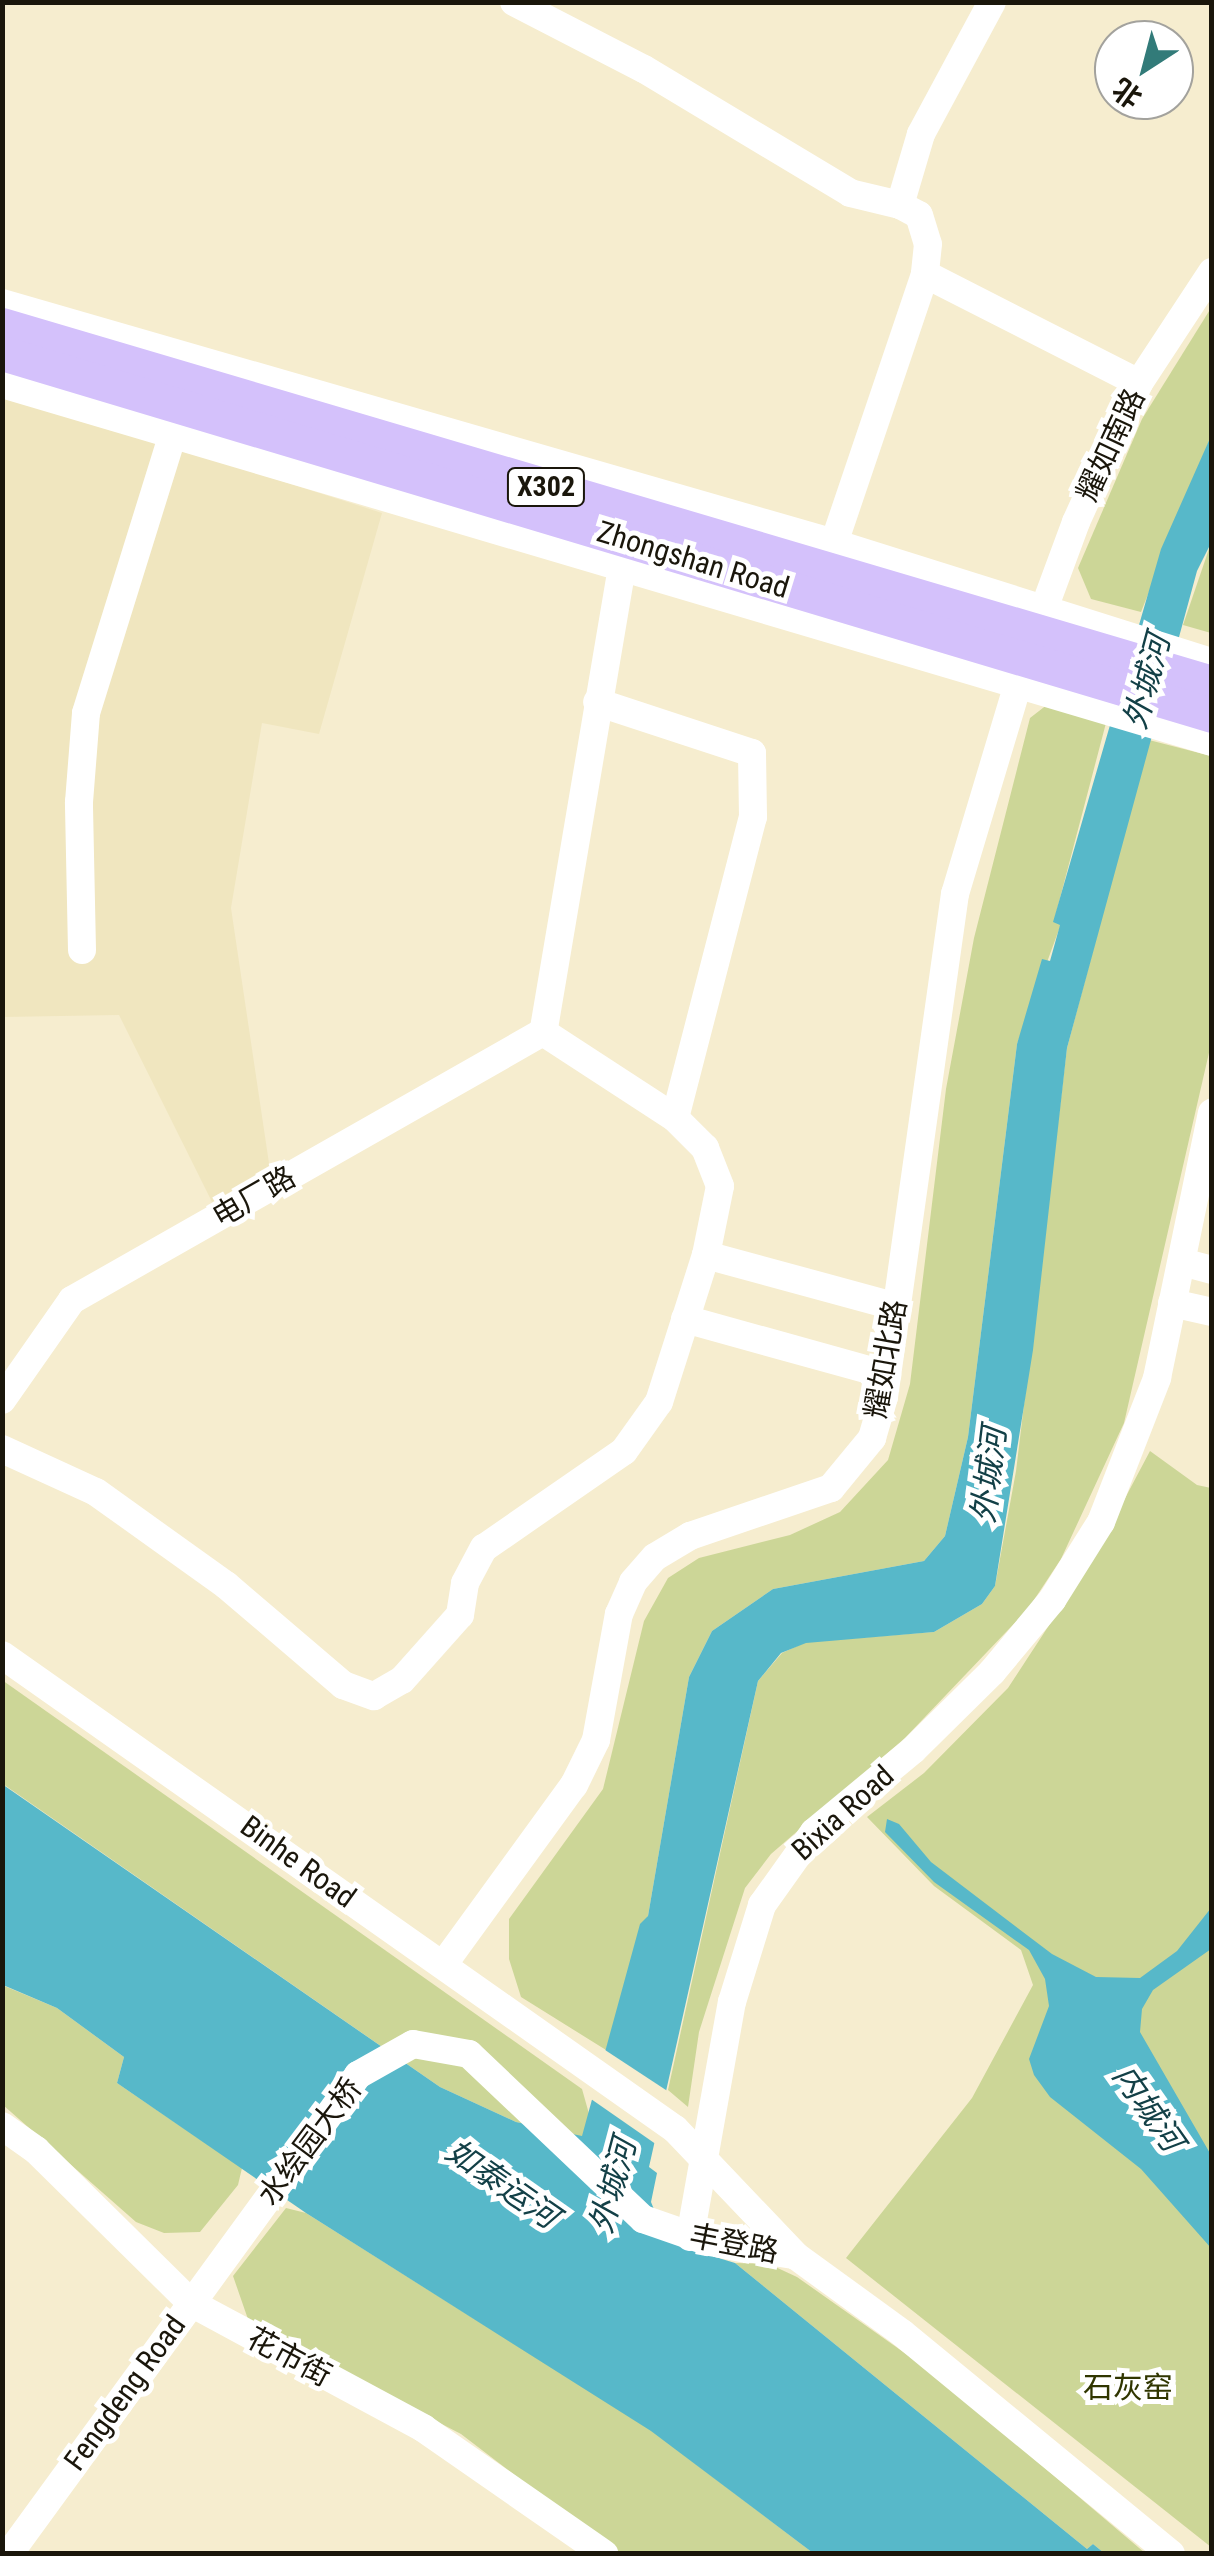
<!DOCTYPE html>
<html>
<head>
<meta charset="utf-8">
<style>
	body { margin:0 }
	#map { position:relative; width:1214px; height:2556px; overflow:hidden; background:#f6edcf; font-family:"Roboto Condensed","Noto Sans SC",sans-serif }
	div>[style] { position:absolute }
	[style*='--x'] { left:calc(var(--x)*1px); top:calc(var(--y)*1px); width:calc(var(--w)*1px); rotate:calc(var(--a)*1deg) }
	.built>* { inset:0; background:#f0e6bf }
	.green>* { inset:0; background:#ccd697 }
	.water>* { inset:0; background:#57b8c9 }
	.pier>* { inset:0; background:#f6edcf }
	.minor>* { height:28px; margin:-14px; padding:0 14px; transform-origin:14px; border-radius:14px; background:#fff }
	.major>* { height:35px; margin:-17.5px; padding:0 17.5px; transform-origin:17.5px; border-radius:17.5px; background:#d4c1fb }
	span { translate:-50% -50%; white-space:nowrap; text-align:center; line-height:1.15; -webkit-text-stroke:10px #fff; paint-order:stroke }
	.shield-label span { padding:2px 8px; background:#fff; border:2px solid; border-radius:8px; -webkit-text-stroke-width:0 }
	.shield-label { font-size:28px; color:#1a160b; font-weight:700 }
	.street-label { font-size:30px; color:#1a160b }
	.park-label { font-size:30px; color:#303600 }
	.water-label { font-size:32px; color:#134047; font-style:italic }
	.frame { position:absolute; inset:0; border:5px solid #1a160b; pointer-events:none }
	.north { position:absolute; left:1094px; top:20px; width:100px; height:100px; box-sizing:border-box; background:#fff; border:2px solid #a3a29d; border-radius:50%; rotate:216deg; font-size:28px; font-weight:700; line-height:40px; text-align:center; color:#1a160b }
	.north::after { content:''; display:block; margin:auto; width:35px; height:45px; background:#327b79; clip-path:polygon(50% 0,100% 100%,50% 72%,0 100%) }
</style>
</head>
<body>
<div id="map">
	<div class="built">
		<div style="clip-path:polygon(2px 392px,382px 513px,319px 734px,262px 723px,231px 908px,270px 1170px,212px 1202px,119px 1015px,3px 1017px)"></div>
	</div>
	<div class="green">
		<div style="clip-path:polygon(1211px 308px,1211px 436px,1141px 612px,1091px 599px,1078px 568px,1142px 419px)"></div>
		<div style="clip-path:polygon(1211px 543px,1211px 633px,1183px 625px)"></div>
		<div style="clip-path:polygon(1048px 704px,1106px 723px,1054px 921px,1061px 924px,1017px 1044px,968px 1437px,945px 1536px,924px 1561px,773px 1589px,712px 1631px,689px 1677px,648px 1916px,606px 2050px,521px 1997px,509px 1959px,509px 1919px,603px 1789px,644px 1621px,668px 1578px,699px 1558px,790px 1535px,840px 1512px,888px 1460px,910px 1384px,946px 1089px,974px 938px,1030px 718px)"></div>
		<div style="clip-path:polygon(1149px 740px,1211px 756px,1211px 1044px,1124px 1423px,1061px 1559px,1028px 1609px,905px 1738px,771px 1854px,745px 1888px,699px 2032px,688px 2107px,668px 2090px,758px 1681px,782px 1653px,806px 1642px,934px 1632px,982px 1604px,995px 1586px,1016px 1471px,1067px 1048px)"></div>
		<div style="clip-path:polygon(1150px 1451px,1197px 1485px,1211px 1488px,1211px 2547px,846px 2258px,972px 2098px,1033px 1985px,1021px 1950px,934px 1886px,867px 1817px,924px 1773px,1008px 1688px,1095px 1555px)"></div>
		<div style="clip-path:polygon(2px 1680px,582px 2089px,591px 2121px,582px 2137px,516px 2122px,440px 2087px,3px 1784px)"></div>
		<div style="clip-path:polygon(2px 1985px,57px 2008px,124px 2057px,117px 2083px,242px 2168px,238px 2185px,200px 2232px,164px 2233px,136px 2222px,3px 2105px)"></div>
		<div style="clip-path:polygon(286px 2208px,306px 2213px,651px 2430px,813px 2553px,616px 2553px,461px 2434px,250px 2325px,233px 2276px)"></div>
		<div style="clip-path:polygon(735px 2263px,769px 2264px,797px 2277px,933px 2373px,1145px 2553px,1104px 2553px,1093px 2544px,1087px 2549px)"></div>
	</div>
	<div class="water">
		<div style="clip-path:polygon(1211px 436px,1211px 543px,1197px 571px,1067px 1048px,1033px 1350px,995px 1586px,982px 1604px,934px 1632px,806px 1643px,781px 1653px,758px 1681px,649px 2167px,657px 2173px,651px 2202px,658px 2219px,686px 2248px,735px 2263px,1087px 2549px,1093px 2544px,1104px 2553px,813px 2553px,651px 2431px,306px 2213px,117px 2083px,124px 2057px,57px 2008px,3px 1985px,2px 1784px,440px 2087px,516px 2122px,582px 2136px,640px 1924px,648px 1916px,689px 1677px,712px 1631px,773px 1589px,924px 1561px,945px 1536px,968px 1437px,1017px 1044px,1042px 959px,1050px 961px,1060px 925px,1053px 922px,1161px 549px)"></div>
		<div style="clip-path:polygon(887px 1819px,899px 1824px,931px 1862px,1052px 1954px,1096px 1977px,1140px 1978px,1177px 1951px,1211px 1908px,1211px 1949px,1153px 1990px,1142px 2009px,1140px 2032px,1211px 2155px,1211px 2248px,1141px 2169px,1050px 2097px,1034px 2075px,1029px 2059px,1049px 2006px,1045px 1979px,1029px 1950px,934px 1882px,885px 1832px)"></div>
	</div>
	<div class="pier">
		<div style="clip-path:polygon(602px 2048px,672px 2094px,660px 2147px,591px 2099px)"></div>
	</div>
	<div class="minor">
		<div style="--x:514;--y:2;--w:146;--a:27.3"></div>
		<div style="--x:644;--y:69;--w:240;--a:31"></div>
		<div style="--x:850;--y:193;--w:51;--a:13.5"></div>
		<div style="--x:992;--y:2;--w:150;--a:118.3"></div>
		<div style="--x:921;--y:134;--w:74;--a:106.5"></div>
		<div style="--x:900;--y:205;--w:21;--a:28"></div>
		<div style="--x:919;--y:215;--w:30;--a:73"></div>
		<div style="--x:928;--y:244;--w:30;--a:96"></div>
		<div style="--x:925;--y:274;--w:240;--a:27"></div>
		<div style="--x:2;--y:303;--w:866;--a:16.09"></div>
		<div style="--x:834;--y:543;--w:396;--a:17.5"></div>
		<div style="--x:2;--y:384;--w:1262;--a:16.48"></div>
		<div style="--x:834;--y:543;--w:284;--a:-71.3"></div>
		<div style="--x:622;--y:567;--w:472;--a:99.6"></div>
		<div style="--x:543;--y:1032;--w:158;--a:33.1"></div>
		<div style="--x:82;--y:950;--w:148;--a:-91.2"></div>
		<div style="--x:79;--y:802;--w:89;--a:-85.5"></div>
		<div style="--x:86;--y:713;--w:310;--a:-72.7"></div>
		<div style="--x:706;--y:1255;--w:199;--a:15.2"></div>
		<div style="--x:1182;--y:1262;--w:31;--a:15"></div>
		<div style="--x:1172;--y:1303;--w:41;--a:12.7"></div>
		<div style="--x:685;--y:1319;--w:210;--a:15.5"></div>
		<div style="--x:2;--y:1400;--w:122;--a:-55"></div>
		<div style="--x:72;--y:1300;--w:542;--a:-29.64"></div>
		<div style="--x:2;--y:1449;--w:103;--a:24.6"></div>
		<div style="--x:96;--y:1492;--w:160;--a:35.6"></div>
		<div style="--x:226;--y:1585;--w:154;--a:40.5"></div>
		<div style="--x:343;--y:1685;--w:33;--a:20"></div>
		<div style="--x:374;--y:1696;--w:32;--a:-30"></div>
		<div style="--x:402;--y:1680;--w:87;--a:-48.3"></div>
		<div style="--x:460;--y:1615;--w:32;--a:-81"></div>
		<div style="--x:465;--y:1583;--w:40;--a:-62"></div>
		<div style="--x:484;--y:1548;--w:170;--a:-34.7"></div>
		<div style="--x:624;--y:1451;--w:60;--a:-54.5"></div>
		<div style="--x:659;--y:1402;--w:154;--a:-72.3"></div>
		<div style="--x:706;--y:1255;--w:70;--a:-78.5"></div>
		<div style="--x:720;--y:1186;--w:41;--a:-111.5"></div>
		<div style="--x:705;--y:1148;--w:42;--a:-135"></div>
		<div style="--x:675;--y:1118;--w:311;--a:-75.5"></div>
		<div style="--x:753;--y:817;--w:64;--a:-90.9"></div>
		<div style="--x:752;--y:753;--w:163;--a:-161.8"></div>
		<div style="--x:2;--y:1655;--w:823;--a:35.16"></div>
		<div style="--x:675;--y:2129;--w:175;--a:46.4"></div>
		<div style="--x:796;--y:2256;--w:131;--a:36"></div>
		<div style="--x:902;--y:2333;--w:348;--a:39.4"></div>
		<div style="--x:443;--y:1965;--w:223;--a:-54"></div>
		<div style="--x:574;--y:1785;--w:50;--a:-63.9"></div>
		<div style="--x:596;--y:1740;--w:128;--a:-79.7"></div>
		<div style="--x:619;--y:1614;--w:35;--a:-66"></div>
		<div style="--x:633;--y:1582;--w:33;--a:-49"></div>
		<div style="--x:655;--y:1557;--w:41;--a:-31"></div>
		<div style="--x:690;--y:1536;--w:149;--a:-18.8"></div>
		<div style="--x:831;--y:1488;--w:65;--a:-50.6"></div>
		<div style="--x:872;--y:1438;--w:43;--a:-73.7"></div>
		<div style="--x:884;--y:1397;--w:508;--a:-81.97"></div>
		<div style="--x:955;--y:894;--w:244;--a:-73.3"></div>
		<div style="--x:1025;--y:660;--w:147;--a:-69.7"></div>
		<div style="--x:1076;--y:522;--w:153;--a:-65.6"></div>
		<div style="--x:1139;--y:383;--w:133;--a:-56.7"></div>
		<div style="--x:2;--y:2126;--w:42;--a:35.2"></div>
		<div style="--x:36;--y:2150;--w:218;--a:44.6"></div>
		<div style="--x:191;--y:2303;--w:264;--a:28.3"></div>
		<div style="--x:423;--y:2428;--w:221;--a:34.8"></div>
		<div style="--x:690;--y:2237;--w:239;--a:-79.9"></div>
		<div style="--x:732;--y:2002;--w:102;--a:-72.8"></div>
		<div style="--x:762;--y:1905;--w:90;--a:-54.5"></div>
		<div style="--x:814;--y:1832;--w:129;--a:-39.6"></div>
		<div style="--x:913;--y:1750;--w:111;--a:-44.6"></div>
		<div style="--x:992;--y:1672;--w:94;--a:-50.2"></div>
		<div style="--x:1052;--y:1600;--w:92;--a:-57.9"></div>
		<div style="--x:1101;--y:1522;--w:155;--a:-68.7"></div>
		<div style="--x:1157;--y:1378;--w:271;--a:-78.3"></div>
		<div style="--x:9;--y:2554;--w:593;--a:-53.92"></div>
		<div style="--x:358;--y:2075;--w:63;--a:-29.4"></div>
		<div style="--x:413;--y:2044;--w:57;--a:10.1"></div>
		<div style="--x:469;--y:2054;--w:240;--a:43.5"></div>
		<div style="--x:643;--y:2219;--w:70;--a:19.2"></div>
		<div style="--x:709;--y:2242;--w:85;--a:8.8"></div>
	</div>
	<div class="major">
		<div style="--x:2;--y:325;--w:1262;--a:16.48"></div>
		<div style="--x:2;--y:353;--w:1263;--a:16.66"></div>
	</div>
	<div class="shield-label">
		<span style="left:546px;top:487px">X302</span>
	</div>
	<div class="street-label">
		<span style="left:1111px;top:445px;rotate:-65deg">耀如南路</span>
		<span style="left:693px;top:560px;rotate:17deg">Zhongshan Road</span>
		<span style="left:254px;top:1197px;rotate:-30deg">电厂路</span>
		<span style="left:886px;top:1359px;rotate:-80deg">耀如北路</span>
		<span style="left:843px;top:1813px;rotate:-42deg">Bixia Road</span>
		<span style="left:298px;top:1862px;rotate:36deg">Binhe Road</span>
		<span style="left:310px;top:2142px;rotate:-53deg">水绘园大桥</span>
		<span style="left:734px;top:2244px;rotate:11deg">丰登路</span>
		<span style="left:289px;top:2357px;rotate:28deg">花市街</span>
		<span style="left:125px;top:2393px;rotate:-54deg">Fengdeng Road</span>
	</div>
	<div class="park-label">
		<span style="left:1128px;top:2388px">石灰窑</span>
	</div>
	<div class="water-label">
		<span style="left:1147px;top:682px;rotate:-75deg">外城河</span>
		<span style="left:989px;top:1475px;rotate:-83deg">外城河</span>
		<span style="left:1148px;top:2108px;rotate:55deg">内城河</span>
		<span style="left:502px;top:2184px;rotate:35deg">如泰运河</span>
		<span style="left:613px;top:2186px;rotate:-75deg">外城河</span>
	</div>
	<div class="frame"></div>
	<div class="north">北</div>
</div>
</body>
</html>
